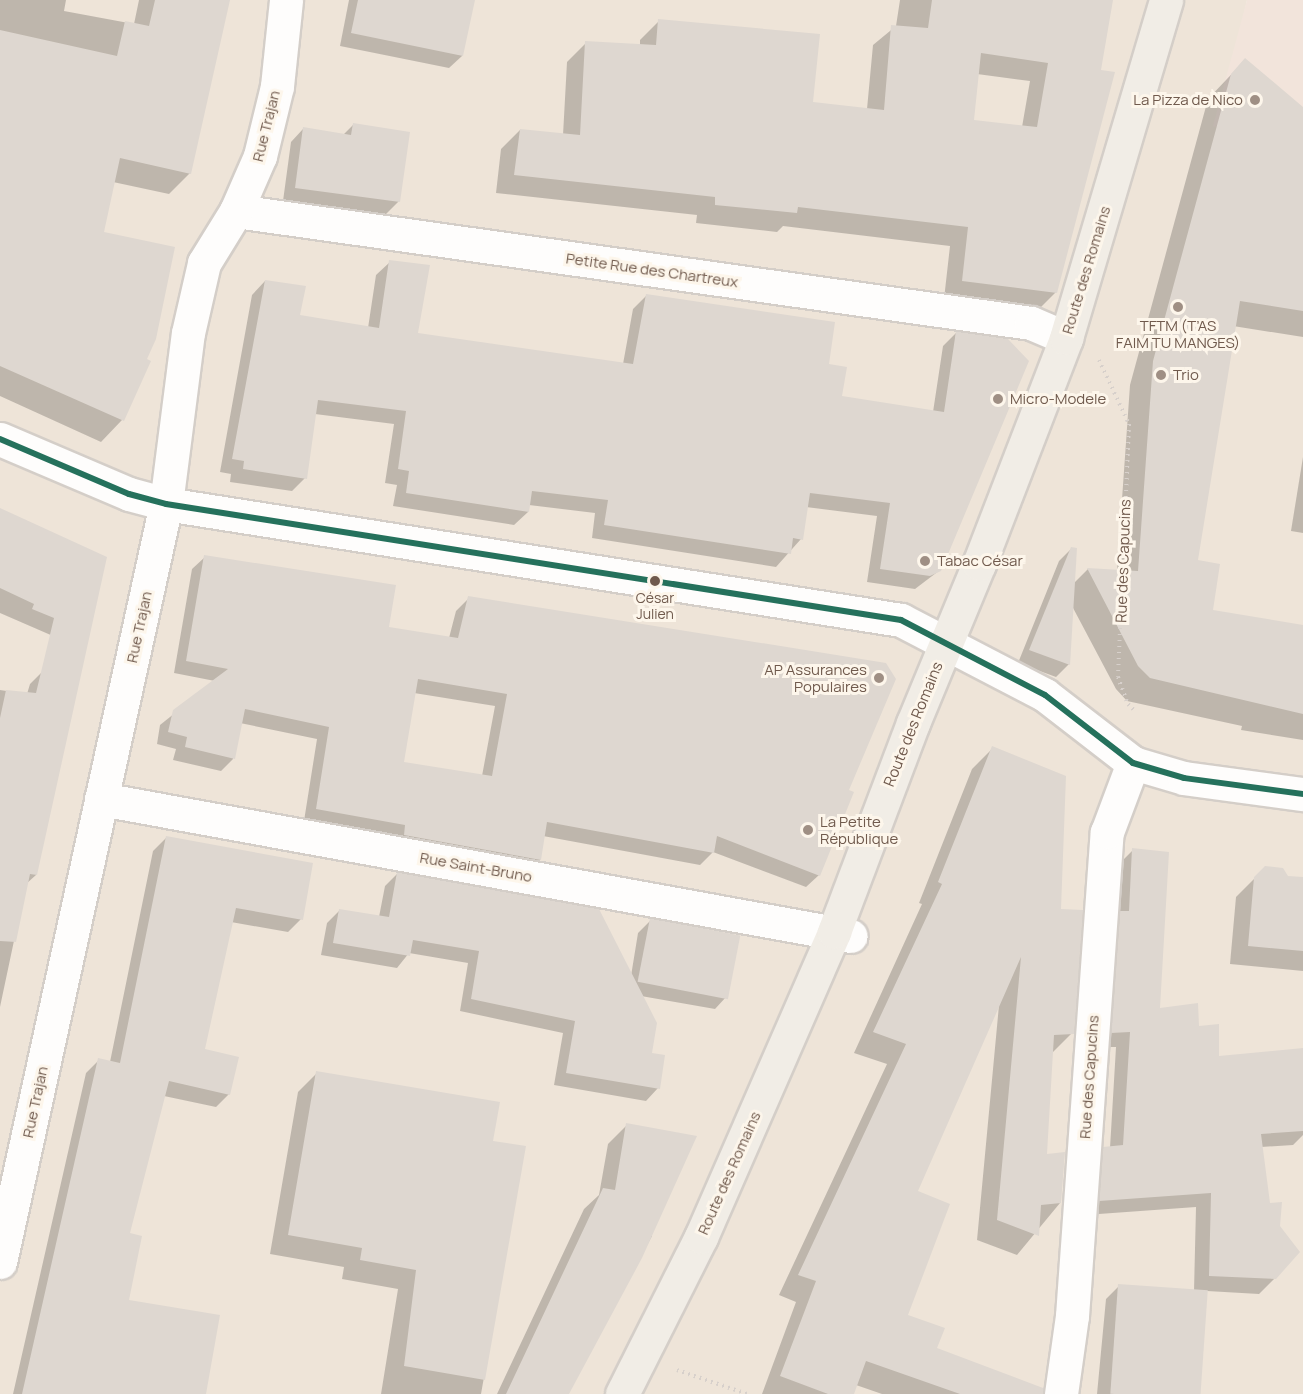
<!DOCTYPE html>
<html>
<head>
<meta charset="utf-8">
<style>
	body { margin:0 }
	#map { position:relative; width:1303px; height:1394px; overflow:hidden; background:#f5f1ea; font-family:Manrope,sans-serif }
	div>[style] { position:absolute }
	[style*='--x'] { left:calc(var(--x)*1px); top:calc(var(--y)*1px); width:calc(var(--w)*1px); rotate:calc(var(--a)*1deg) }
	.residential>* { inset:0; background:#eee4d8 }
	.commercial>* { inset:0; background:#f2e4db }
	.shadow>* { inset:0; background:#0003 }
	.building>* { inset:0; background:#ded7d0; transform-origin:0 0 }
	.path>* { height:4px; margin-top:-2px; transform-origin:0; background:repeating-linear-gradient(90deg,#d7d0cb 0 1.5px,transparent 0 6px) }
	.roads { filter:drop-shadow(2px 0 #d4cec8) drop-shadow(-2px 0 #d4cec8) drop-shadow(0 2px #d4cec8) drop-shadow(0 -2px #d4cec8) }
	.minor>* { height:33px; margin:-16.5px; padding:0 16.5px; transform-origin:16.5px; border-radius:16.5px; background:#fefdfc }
	.major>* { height:33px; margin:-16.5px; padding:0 16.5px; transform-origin:16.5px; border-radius:16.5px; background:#f1ede6 }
	.bus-1>* { height:6px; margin:-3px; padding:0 3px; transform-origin:3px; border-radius:3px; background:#25715c }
	.dots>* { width:16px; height:16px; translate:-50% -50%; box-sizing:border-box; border:3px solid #fdf6eb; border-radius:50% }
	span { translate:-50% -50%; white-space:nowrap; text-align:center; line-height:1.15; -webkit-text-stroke:6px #fdf6eb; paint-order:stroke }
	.bus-label { font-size:14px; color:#705a4d }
	.poi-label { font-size:15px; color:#705a4d }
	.right { translate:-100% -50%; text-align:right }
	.left { translate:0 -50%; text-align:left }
	.street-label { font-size:15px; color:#705a4d }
</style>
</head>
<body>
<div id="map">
	<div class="residential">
		<div style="clip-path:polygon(0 0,1247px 0,1242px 23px,1274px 142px,1303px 185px,1303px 1394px,0 1394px)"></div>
	</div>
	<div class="commercial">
		<div style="clip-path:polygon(1247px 0,1303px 0,1303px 185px,1273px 142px,1213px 126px)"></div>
	</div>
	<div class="shadow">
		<div style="clip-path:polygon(0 0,66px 0,64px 11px,134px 24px,139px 0,228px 0,190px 173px,169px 194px,113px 182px,102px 233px,145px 359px,149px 362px,122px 420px,101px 442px,0 396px)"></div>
		<div style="clip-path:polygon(349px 0,473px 0,462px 56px,449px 68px,340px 46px)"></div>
		<div style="clip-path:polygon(evenodd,900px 0,1093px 0,1056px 292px,1037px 311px,944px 299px,950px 246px,783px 226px,777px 232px,696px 223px,697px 215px,496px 193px,501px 149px,520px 130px,563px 135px,567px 62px,586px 43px,640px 46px,640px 40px,659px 21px,812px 103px,867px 109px,873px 45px,896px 26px,900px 0,977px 74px,1030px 81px,1022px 127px,972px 121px,977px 74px)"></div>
		<div style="clip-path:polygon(1245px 60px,1303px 126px,1303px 337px,1233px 326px,1197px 561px,1211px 611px,1303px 626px,1303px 740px,1241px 730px,1242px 726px,1127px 701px,1116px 689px,1072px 606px,1069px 664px,1056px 677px,1018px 663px,1059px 561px,1072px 548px,1074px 583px,1088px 569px,1117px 571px,1130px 385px,1208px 99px)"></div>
		<div style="clip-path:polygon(353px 125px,399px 201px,386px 214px,283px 201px,291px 142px,303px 129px,343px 135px)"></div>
		<div style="clip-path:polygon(390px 262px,416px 334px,623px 364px,633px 309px,646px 296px,828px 365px,841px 398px,933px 412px,943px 346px,956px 333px,940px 570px,915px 589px,867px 582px,877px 516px,806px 507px,801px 539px,776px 567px,592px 538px,595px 513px,529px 505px,528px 512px,514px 525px,393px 506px,397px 485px,385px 483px,394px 424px,315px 414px,305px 478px,292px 491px,230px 482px,231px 474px,220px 472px,252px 295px,265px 281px,298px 317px,368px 328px,376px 275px)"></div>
		<div style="clip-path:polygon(1303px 457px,1303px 533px,1291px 531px)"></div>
		<div style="clip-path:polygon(0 510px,76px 646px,0 613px)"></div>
		<div style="clip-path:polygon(evenodd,205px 557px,387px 628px,449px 638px,456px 611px,469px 598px,847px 791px,819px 875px,806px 887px,713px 852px,700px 865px,543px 836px,540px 860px,527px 872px,304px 821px,317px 739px,240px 723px,233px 759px,221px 771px,173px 760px,176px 749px,157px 744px,160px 725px,215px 681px,174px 673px,192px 569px,205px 557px,414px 693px,495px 706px,482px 776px,402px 764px,414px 693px)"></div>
		<div style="clip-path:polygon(42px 672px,36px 875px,26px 884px,0 1007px,0 690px,27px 694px,30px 684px)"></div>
		<div style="clip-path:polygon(993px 748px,1059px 911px,1072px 1033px,1051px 1054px,1045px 1156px,1060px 1203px,1017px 1255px,977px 1240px,999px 1005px,916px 1192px,906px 1316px,935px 1349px,991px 1394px,882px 1394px,856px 1385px,852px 1394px,762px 1394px,796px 1302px,779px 1295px,887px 1064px,854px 1053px,922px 904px,919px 903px,972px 769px)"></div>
		<div style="clip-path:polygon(166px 838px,301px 919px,288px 932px,231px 922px,203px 1050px,229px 1094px,216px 1107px,164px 1096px,128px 1234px,126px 1394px,13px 1394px,86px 1073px,99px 1060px,110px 1062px,153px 851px)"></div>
		<div style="clip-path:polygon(1133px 850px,1159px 1009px,1197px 1028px,1218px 1057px,1303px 1049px,1303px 1135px,1293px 1145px,1261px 1147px,1275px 1278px,1259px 1294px,1207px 1291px,1189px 1394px,1097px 1394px,1106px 1299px,1119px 1286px,1194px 1291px,1196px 1207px,1085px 1215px,1088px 1164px,1104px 1149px,1110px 1148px,1116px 1047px,1097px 1047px,1118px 865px)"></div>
		<div style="clip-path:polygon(397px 874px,631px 976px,638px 933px,651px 920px,727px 996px,715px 1009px,641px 996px,658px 1088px,646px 1101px,554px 1085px,563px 1033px,460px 1011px,468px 963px,409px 953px,397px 968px,321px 955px,327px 923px,339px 911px,379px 917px,385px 886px)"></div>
		<div style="clip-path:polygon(1255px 878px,1303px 878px,1303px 971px,1230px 964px,1236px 897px)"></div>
		<div style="clip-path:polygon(317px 1073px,492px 1142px,525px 1147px,481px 1394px,381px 1394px,398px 1289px,342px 1279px,344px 1267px,270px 1254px,298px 1092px)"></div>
		<div style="clip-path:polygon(627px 1125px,652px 1236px,568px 1394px,497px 1394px,584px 1209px,599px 1195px,608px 1144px)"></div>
	</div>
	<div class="building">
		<div style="clip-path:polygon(155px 0,230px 0,191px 174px,120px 158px,104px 232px,175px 247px,156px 339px,147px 359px,151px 361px,124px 421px,0 366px,0 30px,117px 56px,125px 21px,149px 26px)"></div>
		<div style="clip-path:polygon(358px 0,475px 0,463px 56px,351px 33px)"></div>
		<div style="clip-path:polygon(evenodd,932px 0,1113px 0,1101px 70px,1115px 72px,1057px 293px,962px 281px,968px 227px,798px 207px,797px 213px,715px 205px,715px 197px,514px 175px,520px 129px,580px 135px,585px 41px,656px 45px,658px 19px,820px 34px,813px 102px,884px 110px,891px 25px,928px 28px,932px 0,981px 53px,1048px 63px,1037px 127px,974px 120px,981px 53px)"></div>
		<div style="clip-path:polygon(1245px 58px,1303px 107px,1303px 311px,1240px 301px,1198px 560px,1220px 564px,1213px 610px,1303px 625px,1303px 714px,1150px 678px,1138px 666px,1087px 568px,1138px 571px,1153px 361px,1231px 74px)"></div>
		<div style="clip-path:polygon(353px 123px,410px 132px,400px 202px,295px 188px,303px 127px,351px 135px)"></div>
		<div style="clip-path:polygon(389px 260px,430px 265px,418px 333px,633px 364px,646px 294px,835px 322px,829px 364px,847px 367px,842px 396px,944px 412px,956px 331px,1008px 339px,1029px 361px,941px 571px,930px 576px,880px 569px,890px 503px,810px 493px,803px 540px,793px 538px,791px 554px,604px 525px,608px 500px,532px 491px,529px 512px,406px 493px,409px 471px,398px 469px,406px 411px,318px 400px,307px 479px,243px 469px,244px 461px,232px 459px,265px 280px,306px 286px,300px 315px,379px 328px)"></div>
		<div style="clip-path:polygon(0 508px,107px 557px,37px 875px,30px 874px,16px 942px,0 941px,0 718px,6px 690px,36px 693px,54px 618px,32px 609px,34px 604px,0 588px)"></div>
		<div style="clip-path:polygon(1071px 547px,1077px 548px,1070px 665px,1029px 650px)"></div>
		<div style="clip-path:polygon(evenodd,204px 555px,396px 585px,389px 627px,458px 638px,468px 596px,886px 663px,896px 679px,849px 790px,854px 792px,820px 876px,717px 836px,714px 853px,547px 822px,541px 860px,404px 835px,405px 825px,316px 809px,329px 727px,245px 709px,235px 759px,185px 747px,187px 737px,168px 732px,173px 710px,228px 669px,186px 661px,204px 555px,418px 679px,507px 694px,492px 776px,404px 762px,418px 679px)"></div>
		<div style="clip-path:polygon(992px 746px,1066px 776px,1061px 909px,1083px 910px,1074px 1034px,1054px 1035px,1047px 1154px,1065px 1152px,1061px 1203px,1041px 1205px,1039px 1236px,997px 1220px,1021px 957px,918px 1191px,950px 1204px,908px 1315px,945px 1328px,937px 1348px,1043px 1388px,1043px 1394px,960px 1394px,866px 1361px,854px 1394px,828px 1394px,780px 1376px,816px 1281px,798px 1275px,906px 1044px,873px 1032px,942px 884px,938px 882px)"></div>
		<div style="clip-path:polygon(166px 836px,313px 863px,303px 920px,236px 908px,205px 1049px,239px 1057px,230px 1095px,169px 1081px,130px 1233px,142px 1236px,129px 1300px,220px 1315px,206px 1394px,22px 1394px,98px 1058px,120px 1063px)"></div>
		<div style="clip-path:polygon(1132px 848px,1169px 852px,1160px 1008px,1198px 1003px,1199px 1026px,1219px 1024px,1219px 1056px,1303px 1048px,1303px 1131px,1261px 1134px,1270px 1203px,1282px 1202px,1280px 1226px,1300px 1252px,1276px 1279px,1209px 1276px,1211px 1193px,1099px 1201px,1103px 1147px,1123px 1145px,1130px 1032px,1111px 1033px,1120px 911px,1129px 911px)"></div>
		<div style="clip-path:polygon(1265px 866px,1283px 868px,1288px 876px,1303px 877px,1303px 951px,1248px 946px,1254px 877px)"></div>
		<div style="clip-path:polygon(397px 872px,599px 909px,657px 1023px,652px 1053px,665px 1055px,660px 1089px,566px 1073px,575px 1021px,471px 999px,479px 951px,413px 940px,410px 956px,333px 943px,339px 909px,389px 917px)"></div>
		<div style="left:650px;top:918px;width:92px;height:65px;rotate:11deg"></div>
		<div style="clip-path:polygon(316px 1071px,500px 1102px,493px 1141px,526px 1146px,485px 1380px,404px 1366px,416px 1270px,360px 1260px,362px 1248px,288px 1235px)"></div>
		<div style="clip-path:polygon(626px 1123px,697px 1136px,642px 1258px,569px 1394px,506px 1394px,603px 1188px,615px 1190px)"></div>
		<div style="left:1118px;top:1284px;width:90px;height:110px;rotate:4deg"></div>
	</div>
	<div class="path">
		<div style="--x:1099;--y:360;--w:71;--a:64.9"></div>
		<div style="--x:1129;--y:424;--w:253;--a:92.5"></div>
		<div style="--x:1118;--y:677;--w:29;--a:70"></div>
		<div style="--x:1128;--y:704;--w:10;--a:45"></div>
		<div style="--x:677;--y:1370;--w:74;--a:18.9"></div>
	</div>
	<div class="roads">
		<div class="minor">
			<div style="--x:236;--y:211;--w:803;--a:8.02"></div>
			<div style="--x:1031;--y:323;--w:38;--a:23"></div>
			<div style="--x:0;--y:439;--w:140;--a:23.1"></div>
			<div style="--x:129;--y:494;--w:38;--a:15"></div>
			<div style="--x:166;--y:504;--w:744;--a:8.97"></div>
			<div style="--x:901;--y:620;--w:162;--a:27.5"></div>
			<div style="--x:1045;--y:695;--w:111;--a:37.7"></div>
			<div style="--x:1133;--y:763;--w:53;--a:16.4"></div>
			<div style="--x:1184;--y:778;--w:120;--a:7.7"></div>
			<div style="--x:101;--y:799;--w:762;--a:10.35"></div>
			<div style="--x:0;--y:1262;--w:776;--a:-77.65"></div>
			<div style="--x:166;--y:504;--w:172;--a:-82.7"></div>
			<div style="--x:188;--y:333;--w:72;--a:-77.1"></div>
			<div style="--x:204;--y:263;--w:61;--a:-58.4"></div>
			<div style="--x:236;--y:211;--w:60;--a:-66.4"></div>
			<div style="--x:260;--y:156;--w:72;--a:-76.3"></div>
			<div style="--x:277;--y:86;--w:86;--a:-84"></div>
			<div style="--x:1061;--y:1394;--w:79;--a:-82"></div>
			<div style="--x:1072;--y:1316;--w:485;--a:-85.9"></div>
			<div style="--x:1107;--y:832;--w:74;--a:-69.4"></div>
		</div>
		<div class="major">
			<div style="--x:622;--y:1394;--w:176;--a:-63.3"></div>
			<div style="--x:701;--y:1237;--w:333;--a:-66.4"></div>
			<div style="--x:834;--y:932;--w:223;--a:-69.3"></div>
			<div style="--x:913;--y:723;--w:172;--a:-67.5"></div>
			<div style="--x:979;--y:564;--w:242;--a:-68.9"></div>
			<div style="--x:1066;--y:338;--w:352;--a:-73.5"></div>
		</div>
	</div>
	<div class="bus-1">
		<div style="--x:0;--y:439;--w:140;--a:23.1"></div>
		<div style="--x:129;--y:494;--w:38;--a:15"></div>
		<div style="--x:166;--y:504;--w:744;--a:8.97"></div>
		<div style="--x:901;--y:620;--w:162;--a:27.5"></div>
		<div style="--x:1045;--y:695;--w:111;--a:37.7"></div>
		<div style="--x:1133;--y:763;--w:53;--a:16.4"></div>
		<div style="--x:1184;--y:778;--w:120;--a:7.7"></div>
	</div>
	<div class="dots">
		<div style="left:1255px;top:100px;background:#9f8f84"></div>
		<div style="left:1178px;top:307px;background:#9f8f84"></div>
		<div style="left:1161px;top:375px;background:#9f8f84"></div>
		<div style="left:998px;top:399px;background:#9f8f84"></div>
		<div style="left:925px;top:561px;background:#9f8f84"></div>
		<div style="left:655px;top:581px;background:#705a4d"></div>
		<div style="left:879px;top:678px;background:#9f8f84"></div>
		<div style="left:808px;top:830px;background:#9f8f84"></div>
	</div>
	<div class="bus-label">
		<span style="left:655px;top:606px">César<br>Julien</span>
	</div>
	<div class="poi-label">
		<span class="right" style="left:1243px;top:100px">La Pizza de Nico</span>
		<span style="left:1178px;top:334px">TFTM (T’AS<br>FAIM TU MANGES)</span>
		<span class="left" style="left:1173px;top:375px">Trio</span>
		<span class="left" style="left:1010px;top:399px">Micro-Modele</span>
		<span class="left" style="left:937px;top:561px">Tabac César</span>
		<span class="right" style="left:867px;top:678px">AP Assurances<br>Populaires</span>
		<span class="left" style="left:820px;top:830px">La Petite<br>République</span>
	</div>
	<div class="street-label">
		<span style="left:266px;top:126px;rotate:-76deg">Rue Trajan</span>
		<span style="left:652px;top:270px;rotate:8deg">Petite Rue des Chartreux</span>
		<span style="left:1086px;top:270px;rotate:-73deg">Route des Romains</span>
		<span style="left:1123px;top:561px;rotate:-88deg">Rue des Capucins</span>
		<span style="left:139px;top:627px;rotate:-78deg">Rue Trajan</span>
		<span style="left:913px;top:724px;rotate:-68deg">Route des Romains</span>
		<span style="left:476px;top:867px;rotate:10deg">Rue Saint-Bruno</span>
		<span style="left:1089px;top:1077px;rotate:-86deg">Rue des Capucins</span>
		<span style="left:35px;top:1102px;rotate:-78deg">Rue Trajan</span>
		<span style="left:729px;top:1173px;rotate:-66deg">Route des Romains</span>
	</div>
</div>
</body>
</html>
